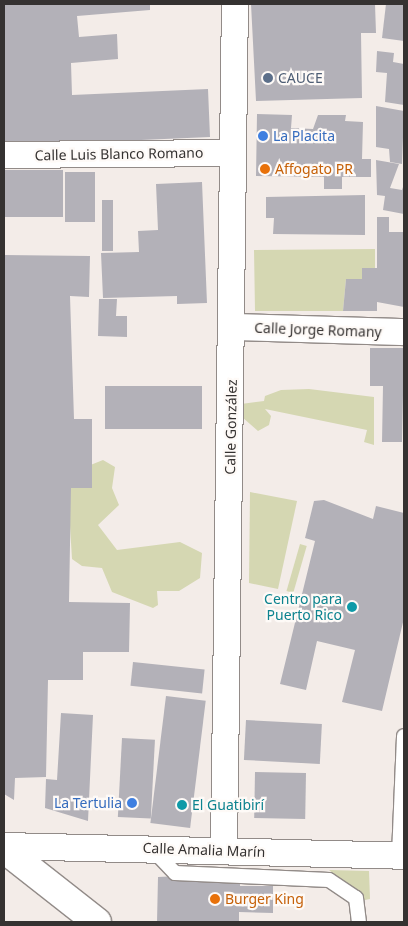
<!DOCTYPE html>
<html>
<head>
<meta charset="utf-8">
<style>
	body { margin:0 }
	#map { position:relative; width:408px; height:926px; overflow:hidden; background:#f3ece8; font-family:"Noto Sans",sans-serif }
	div>[style] { position:absolute }
	[style*='--x'] { left:calc(var(--x)*1px); top:calc(var(--y)*1px); width:calc(var(--w)*1px); rotate:calc(var(--a)*1deg) }
	.green>* { inset:0; background:#d5d7b2; transform-origin:0 0 }
	.building>* { inset:0; background:#b3b1b8; transform-origin:0 0 }
	.roads { filter:drop-shadow(1px 0 #928b88) drop-shadow(-1px 0 #928b88) drop-shadow(0 1px #928b88) drop-shadow(0 -1px #928b88) }
	.lane>* { height:14px; margin:-7px; padding:0 7px; transform-origin:7px; border-radius:7px; background:#fff }
	.street>* { height:26px; margin:-13px; padding:0 13px; transform-origin:13px; border-radius:13px; background:#fff }
	.secondary>* { height:28px; margin:-14px; padding:0 14px; transform-origin:14px; border-radius:14px; background:#fff }
	.dots>* { width:14px; height:14px; translate:-50% -50%; box-sizing:border-box; border:2px solid #fefaf7; border-radius:50% }
	span { translate:-50% -50%; white-space:nowrap; text-align:center; line-height:1.15; -webkit-text-stroke:4.5px #fefaf7; paint-order:stroke }
	.service-label { font-size:14px; color:#4e5e75 }
	.left { translate:0 -50%; text-align:left }
	.shop-label { font-size:14px; color:#366cbe }
	.right { translate:-100% -50%; text-align:right }
	.street-label { font-size:14px; color:#353231 }
	.food-label { font-size:14px; color:#c56008 }
	.culture-label { font-size:14px; color:#0d838f }
	.frame { position:absolute; inset:0; border:5px solid #353231; pointer-events:none }
</style>
</head>
<body>
<div id="map">
	<div class="green">
		<div style="clip-path:polygon(375px 249px,375px 268px,362px 268px,362px 279px,346px 279px,343px 311px,255px 311px,254px 250px)"></div>
		<div style="clip-path:polygon(309px 389px,374px 397px,374px 445px,364px 442px,367px 430px,265px 409px,271px 416px,269px 425px,258px 431px,242px 417px,241px 404px,264px 401px,265px 396px,281px 390px)"></div>
		<div style="clip-path:polygon(103px 460px,115px 467px,112px 488px,119px 505px,98px 525px,117px 550px,180px 542px,202px 553px,200px 578px,179px 591px,157px 591px,158px 605px,153px 608px,112px 592px,102px 568px,82px 566px,72px 559px,70px 526px,49px 505px,88px 466px)"></div>
		<div style="clip-path:polygon(250px 492px,297px 501px,278px 589px,249px 583px)"></div>
		<div style="left:300px;top:544px;width:7px;height:49px;rotate:16deg"></div>
		<div style="clip-path:polygon(329px 870px,369px 871px,370px 899px,365px 900px)"></div>
	</div>
	<div class="building">
		<div style="clip-path:polygon(4px 4px,150px 4px,150px 10px,77px 16px,79px 37px,117px 34px,118px 59px,71px 63px,72px 95px,208px 89px,210px 137px,4px 146px)"></div>
		<div style="clip-path:polygon(251px 4px,375px 4px,376px 33px,361px 33px,362px 98px,256px 101px)"></div>
		<div style="clip-path:polygon(386px 4px,404px 4px,404px 41px,382px 38px)"></div>
		<div style="clip-path:polygon(377px 51px,394px 53px,393px 62px,404px 64px,404px 105px,385px 102px,387px 73px,376px 72px)"></div>
		<div style="clip-path:polygon(376px 106px,404px 111px,402px 164px,390px 162px,389px 149px,376px 147px)"></div>
		<div style="clip-path:polygon(257px 114px,292px 115px,291px 128px,313px 129px,318px 115px,346px 115px,345px 121px,363px 122px,362px 159px,371px 159px,371px 177px,342px 177px,342px 189px,324px 189px,324px 177px,256px 176px)"></div>
		<div style="clip-path:polygon(376px 160px,399px 164px,390px 188px,402px 190px,404px 184px,404px 214px,383px 210px,385px 196px,377px 195px)"></div>
		<div style="left:63px;top:170px;width:47px;height:59px;rotate:90deg"></div>
		<div style="left:65px;top:172px;width:30px;height:50px"></div>
		<div style="clip-path:polygon(202px 182px,207px 303px,177px 304px,177px 296px,103px 298px,101px 253px,139px 252px,138px 231px,158px 230px,156px 184px)"></div>
		<div style="clip-path:polygon(365px 195px,365px 235px,273px 234px,274px 218px,266px 218px,266px 197px)"></div>
		<div style="left:102px;top:200px;width:11px;height:51px"></div>
		<div style="clip-path:polygon(377px 217px,389px 217px,389px 232px,404px 232px,404px 307px,377px 302px,377px 311px,343px 311px,346px 279px,362px 279px,362px 268px,377px 268px)"></div>
		<div style="clip-path:polygon(4px 255px,90px 256px,89px 297px,70px 296px,74px 419px,92px 419px,92px 488px,71px 488px,69px 602px,130px 603px,129px 652px,83px 652px,83px 680px,48px 680px,46px 777px,15px 778px,14px 800px,4px 794px)"></div>
		<div style="clip-path:polygon(99px 299px,117px 299px,116px 316px,127px 316px,127px 337px,98px 336px)"></div>
		<div style="clip-path:polygon(370px 348px,404px 348px,402px 442px,382px 442px,383px 386px,370px 386px)"></div>
		<div style="left:105px;top:386px;width:97px;height:43px"></div>
		<div style="clip-path:polygon(324px 500px,373px 519px,376px 506px,404px 513px,404px 618px,382px 711px,342px 702px,355px 650px,317px 641px,306px 690px,280px 684px,315px 541px,305px 538px,314px 501px)"></div>
		<div style="left:133px;top:662px;width:72px;height:24px;rotate:6deg"></div>
		<div style="left:166px;top:696px;width:40px;height:128px;rotate:7deg"></div>
		<div style="clip-path:polygon(61px 713px,93px 715px,88px 821px,45px 808px,46px 779px,57px 780px)"></div>
		<div style="left:246px;top:720px;width:76px;height:40px;rotate:3deg"></div>
		<div style="left:122px;top:738px;width:33px;height:79px;rotate:3deg"></div>
		<div style="left:255px;top:772px;width:51px;height:46px;rotate:1deg"></div>
		<div style="clip-path:polygon(241px 873px,240px 886px,273px 886px,273px 913px,239px 912px,239px 922px,157px 922px,158px 877px)"></div>
	</div>
	<div class="roads">
		<div class="lane">
			<div style="--x:153;--y:850;--w:32;--a:46"></div>
			<div style="--x:175;--y:873;--w:154;--a:2.6"></div>
			<div style="--x:329;--y:880;--w:32;--a:34"></div>
			<div style="--x:356;--y:898;--w:24;--a:83"></div>
			<div style="--x:399;--y:856;--w:120;--a:-87.6"></div>
		</div>
		<div class="street">
			<div style="--x:4;--y:155;--w:229;--a:-0.5"></div>
			<div style="--x:232;--y:327;--w:172;--a:1.7"></div>
			<div style="--x:4;--y:846;--w:400;--a:1.4"></div>
			<div style="--x:224;--y:851;--w:847;--a:-89.26"></div>
		</div>
		<div class="secondary">
			<div style="--x:4;--y:849;--w:118;--a:38.1"></div>
		</div>
	</div>
	<div class="dots">
		<div style="left:268px;top:78px;background:#5c6f8a"></div>
		<div style="left:263px;top:136px;background:#3f7fe0"></div>
		<div style="left:265px;top:169px;background:#e8710a"></div>
		<div style="left:352px;top:607px;background:#0f9aa8"></div>
		<div style="left:132px;top:803px;background:#3f7fe0"></div>
		<div style="left:182px;top:805px;background:#0f9aa8"></div>
		<div style="left:215px;top:899px;background:#e8710a"></div>
	</div>
	<div class="service-label">
		<span class="left" style="left:278px;top:78px">CAUCE</span>
	</div>
	<div class="shop-label">
		<span class="left" style="left:273px;top:136px">La Placita</span>
		<span class="right" style="left:122px;top:803px">La Tertulia</span>
	</div>
	<div class="street-label">
		<span style="left:119px;top:154px;rotate:-1deg">Calle Luis Blanco Romano</span>
		<span style="left:318px;top:330px;rotate:2deg">Calle Jorge Romany</span>
		<span style="left:231px;top:427px;rotate:-89deg">Calle González</span>
		<span style="left:204px;top:850px;rotate:2deg">Calle Amalia Marín</span>
	</div>
	<div class="food-label">
		<span class="left" style="left:275px;top:169px">Affogato PR</span>
		<span class="left" style="left:225px;top:899px">Burger King</span>
	</div>
	<div class="culture-label">
		<span class="right" style="left:342px;top:607px">Centro para<br>Puerto Rico</span>
		<span class="left" style="left:192px;top:805px">El Guatibirí</span>
	</div>
	<div class="frame"></div>
</div>
</body>
</html>
